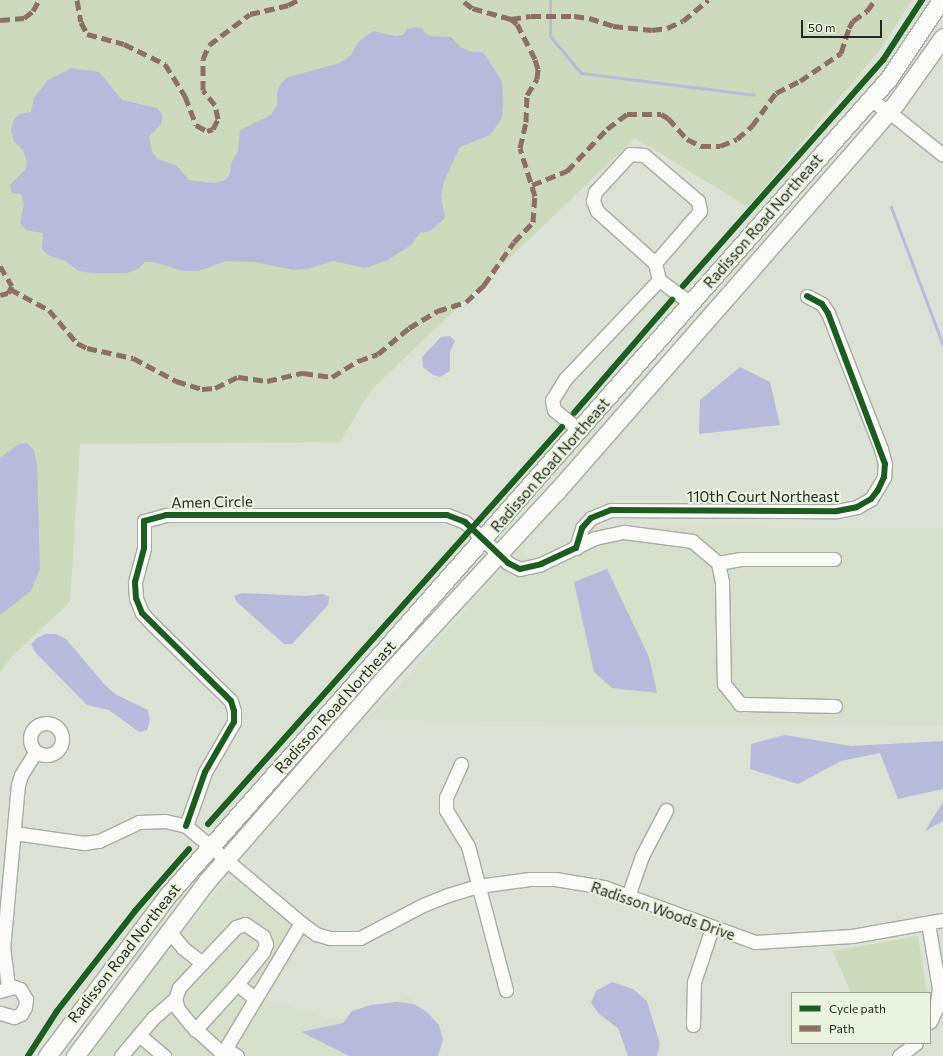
<!DOCTYPE html>
<html>
<head>
<meta charset="utf-8">
<style>
	body { margin:0 }
	#map { position:relative; width:943px; height:1056px; overflow:hidden; background:#dbe1d5; font-family:Commissioner,sans-serif }
	div>[style] { position:absolute }
	[style*='--x'] { left:calc(var(--x)*1px); top:calc(var(--y)*1px); width:calc(var(--w)*1px); rotate:calc(var(--a)*1deg) }
	.built>* { inset:0; background:#d5dfc9 }
	.green>* { inset:0; background:#ccd9bb }
	.water>* { inset:0; background:#b7badb }
	.stream>* { height:3px; margin:-1.5px; padding:0 1.5px; transform-origin:1.5px; border-radius:1.5px; background:#b7badb }
	.roads { filter:drop-shadow(1px 0 #a7aca2) drop-shadow(-1px 0 #a7aca2) drop-shadow(0 1px #a7aca2) drop-shadow(0 -1px #a7aca2) }
	.minor>* { height:13px; margin:-6.5px; padding:0 6.5px; transform-origin:6.5px; border-radius:6.5px; background:#fafaf9 }
	.minor>.ring { margin:-6.5px; padding:0; box-sizing:content-box; background:none; border:13px solid #fafaf9; border-radius:50% }
	.major>* { height:17px; margin:-8.5px; padding:0 8.5px; transform-origin:8.5px; border-radius:8.5px; background:#fafaf9 }
	.quiet>* { height:5px; margin-top:-2.5px; transform-origin:0; background:repeating-linear-gradient(90deg,#8d6e63 0 10px,transparent 0 15px) }
	.cycleway>* { height:6px; margin:-3px; padding:0 3px; transform-origin:3px; border-radius:3px; background:#1b5e20 }
	span { translate:-50% -50%; white-space:nowrap; text-align:center; line-height:1.15; -webkit-text-stroke:4px #e9f3dd; paint-order:stroke }
	.street-label { font-size:15px; color:#252820 }
	.legend { position:absolute; left:791px; top:992px; width:140px; height:52px; box-sizing:border-box; background:#e9f3dd; border:1px solid #9ba291; margin:0; padding:5px 7px; list-style:none; font-size:12px; color:#252820 }
	.legend li { display:flex; align-items:center; gap:8px; height:20px }
	.legend b { width:20px; border:1px solid #9ba291 }
	.scale { position:absolute; left:801px; top:20px; width:81px; height:18px; box-sizing:border-box; border:2px solid #252820; border-top:0; padding-left:5px; font-size:12px; line-height:14px; white-space:nowrap; color:#252820; -webkit-text-stroke:3px #e9f3dd; paint-order:stroke }
</style>
</head>
<body>
<div id="map">
	<div class="built">
		<div style="clip-path:polygon(591px 527px,943px 528px,943px 725px,365px 720px,401px 684px,528px 538px,524px 547px,526px 554px,533px 558px,539px 558px,589px 534px)"></div>
		<div style="clip-path:polygon(234px 881px,248px 887px,306px 936px,267px 1000px,332px 1020px,410px 997px,426px 1056px,86px 1056px,146px 976px,220px 887px)"></div>
	</div>
	<div class="green">
		<div style="clip-path:polygon(0 0,912px 0,880px 50px,748px 207px,635px 138px,371px 390px,340px 442px,80px 444px,70px 602px,11px 657px,0 673px)"></div>
		<div style="clip-path:polygon(918px 936px,927px 993px,851px 993px,833px 951px)"></div>
	</div>
	<div class="water">
		<div style="clip-path:polygon(416px 27px,423px 29px,425px 33px,431px 36px,451px 37px,460px 47px,472px 52px,483px 52px,502px 81px,503px 106px,502px 118px,490px 135px,460px 147px,444px 181px,441px 196px,445px 218px,430px 231px,420px 233px,411px 245px,388px 260px,365px 268px,333px 261px,307px 269px,293px 270px,255px 262px,226px 261px,198px 271px,183px 271px,154px 262px,145px 262px,138px 269px,127px 273px,91px 273px,79px 271px,65px 261px,48px 255px,42px 249px,43px 233px,26px 230px,20px 223px,24px 204px,21px 194px,12px 193px,10px 185px,26px 169px,27px 162px,23px 150px,14px 142px,11px 130px,14px 119px,19px 114px,31px 112px,34px 98px,47px 81px,71px 68px,99px 72px,122px 100px,157px 108px,163px 115px,161px 124px,149px 136px,152px 152px,158px 159px,177px 166px,189px 180px,214px 183px,225px 180px,230px 174px,231px 163px,238px 152px,240px 130px,271px 115px,277px 105px,277px 93px,281px 83px,288px 77px,340px 63px,351px 55px,357px 43px,373px 31px,396px 36px,403px 35px,407px 29px)"></div>
		<div style="clip-path:polygon(450px 336px,455px 341px,450px 352px,450px 371px,440px 377px,433px 375px,423px 367px,422px 357px,441px 337px)"></div>
		<div style="clip-path:polygon(740px 367px,770px 382px,780px 425px,699px 434px,700px 400px)"></div>
		<div style="clip-path:polygon(27px 443px,34px 450px,37px 465px,40px 569px,31px 591px,0 615px,0 458px,19px 444px)"></div>
		<div style="clip-path:polygon(607px 569px,649px 657px,657px 693px,612px 688px,594px 672px,574px 582px)"></div>
		<div style="clip-path:polygon(242px 593px,306px 596px,323px 594px,329px 597px,328px 605px,292px 644px,284px 644px,237px 602px,234px 596px)"></div>
		<div style="clip-path:polygon(46px 634px,56px 634px,66px 639px,104px 684px,115px 694px,148px 710px,150px 720px,147px 730px,139px 732px,109px 710px,87px 705px,36px 653px,31px 644px,37px 638px)"></div>
		<div style="clip-path:polygon(785px 735px,851px 746px,943px 741px,943px 789px,898px 799px,880px 753px,841px 761px,798px 784px,750px 769px,751px 744px)"></div>
		<div style="clip-path:polygon(943px 802px,943px 821px,925px 831px)"></div>
		<div style="clip-path:polygon(612px 982px,633px 989px,647px 1001px,660px 1044px,657px 1056px,628px 1056px,618px 1028px,599px 1014px,591px 1003px,596px 991px)"></div>
		<div style="clip-path:polygon(396px 1002px,414px 1004px,427px 1012px,439px 1025px,443px 1040px,438px 1056px,349px 1056px,301px 1032px,343px 1023px,352px 1011px,371px 1005px)"></div>
	</div>
	<div class="stream">
		<div style="--x:550;--y:0;--w:36;--a:90"></div>
		<div style="--x:550;--y:36;--w:48;--a:50"></div>
		<div style="--x:581;--y:73;--w:174;--a:7.2"></div>
		<div style="--x:891;--y:207;--w:147;--a:69.4"></div>
	</div>
	<div class="roads">
		<div class="minor">
			<div style="--x:870;--y:100;--w:21;--a:31"></div>
			<div style="--x:888;--y:111;--w:70;--a:38.7"></div>
			<div style="--x:655;--y:263;--w:69;--a:-49.1"></div>
			<div style="--x:700;--y:211;--w:10;--a:-101"></div>
			<div style="--x:698;--y:201;--w:71;--a:-139.6"></div>
			<div style="--x:644;--y:155;--w:14;--a:-176"></div>
			<div style="--x:630;--y:154;--w:52;--a:132.6"></div>
			<div style="--x:595;--y:192;--w:9;--a:103"></div>
			<div style="--x:593;--y:201;--w:11;--a:68"></div>
			<div style="--x:597;--y:211;--w:78;--a:41.9"></div>
			<div style="--x:655;--y:263;--w:17;--a:77"></div>
			<div style="--x:579;--y:430;--w:32;--a:-141"></div>
			<div style="--x:554;--y:410;--w:10;--a:-101"></div>
			<div style="--x:552;--y:400;--w:25;--a:-58"></div>
			<div style="--x:565;--y:379;--w:137;--a:-46.5"></div>
			<div style="--x:659;--y:280;--w:39;--a:36"></div>
			<div style="--x:576;--y:548;--w:21;--a:-73"></div>
			<div style="--x:582;--y:528;--w:13;--a:-48"></div>
			<div style="--x:591;--y:518;--w:22;--a:-22"></div>
			<div style="--x:611;--y:510;--w:226;--a:0.3"></div>
			<div style="--x:837;--y:511;--w:20;--a:-11"></div>
			<div style="--x:857;--y:507;--w:16;--a:-30"></div>
			<div style="--x:871;--y:499;--w:26;--a:-59"></div>
			<div style="--x:884;--y:477;--w:13;--a:-86"></div>
			<div style="--x:885;--y:464;--w:16;--a:-105"></div>
			<div style="--x:881;--y:449;--w:146;--a:-111.3"></div>
			<div style="--x:828;--y:313;--w:11;--a:-124"></div>
			<div style="--x:822;--y:304;--w:17;--a:-152"></div>
			<div style="--x:718;--y:563;--w:23;--a:-10"></div>
			<div style="--x:741;--y:559;--w:93;--a:0"></div>
			<div class="ring" style="left:30px;top:723px;width:19px;height:19px"></div>
			<div style="--x:461;--y:764;--w:36;--a:114"></div>
			<div style="--x:446;--y:797;--w:13;--a:90"></div>
			<div style="--x:446;--y:810;--w:42;--a:58.6"></div>
			<div style="--x:468;--y:846;--w:149;--a:75.2"></div>
			<div style="--x:186;--y:826;--w:57;--a:-70.6"></div>
			<div style="--x:205;--y:772;--w:58;--a:-59.9"></div>
			<div style="--x:234;--y:722;--w:11;--a:-90"></div>
			<div style="--x:234;--y:711;--w:10;--a:-107"></div>
			<div style="--x:231;--y:701;--w:110;--a:-135.7"></div>
			<div style="--x:152;--y:624;--w:15;--a:-132"></div>
			<div style="--x:142;--y:613;--w:16;--a:-112"></div>
			<div style="--x:136;--y:598;--w:16;--a:-94"></div>
			<div style="--x:135;--y:582;--w:35;--a:-75"></div>
			<div style="--x:144;--y:548;--w:27;--a:-90"></div>
			<div style="--x:144;--y:521;--w:23;--a:-15"></div>
			<div style="--x:166;--y:515;--w:281;--a:0"></div>
			<div style="--x:447;--y:515;--w:19;--a:21"></div>
			<div style="--x:465;--y:522;--w:59;--a:43.6"></div>
			<div style="--x:508;--y:563;--w:13;--a:27"></div>
			<div style="--x:520;--y:569;--w:22;--a:-13"></div>
			<div style="--x:541;--y:564;--w:60;--a:-25.7"></div>
			<div style="--x:595;--y:538;--w:30;--a:-12"></div>
			<div style="--x:624;--y:532;--w:69;--a:7.5"></div>
			<div style="--x:692;--y:541;--w:34;--a:40"></div>
			<div style="--x:718;--y:563;--w:19;--a:78"></div>
			<div style="--x:722;--y:582;--w:102;--a:88.9"></div>
			<div style="--x:724;--y:684;--w:26;--a:51"></div>
			<div style="--x:740;--y:704;--w:95;--a:1.2"></div>
			<div style="--x:14;--y:833;--w:71;--a:8.1"></div>
			<div style="--x:84;--y:843;--w:15;--a:-8"></div>
			<div style="--x:99;--y:841;--w:44;--a:-25.4"></div>
			<div style="--x:139;--y:822;--w:26;--a:-2"></div>
			<div style="--x:165;--y:821;--w:22;--a:13"></div>
			<div style="--x:186;--y:826;--w:150;--a:40.1"></div>
			<div style="--x:301;--y:923;--w:19;--a:36"></div>
			<div style="--x:316;--y:934;--w:15;--a:16"></div>
			<div style="--x:330;--y:938;--w:30;--a:0"></div>
			<div style="--x:360;--y:938;--w:71;--a:-27.6"></div>
			<div style="--x:423;--y:905;--w:27;--a:-22"></div>
			<div style="--x:448;--y:895;--w:31;--a:-17"></div>
			<div style="--x:478;--y:886;--w:52;--a:-7.7"></div>
			<div style="--x:530;--y:879;--w:25;--a:0"></div>
			<div style="--x:555;--y:879;--w:50;--a:9.3"></div>
			<div style="--x:604;--y:887;--w:161;--a:20"></div>
			<div style="--x:755;--y:942;--w:97;--a:-3.5"></div>
			<div style="--x:852;--y:936;--w:92;--a:-10"></div>
			<div style="--x:628;--y:896;--w:42;--a:-70.7"></div>
			<div style="--x:642;--y:856;--w:52;--a:-62.4"></div>
			<div style="--x:928;--y:923;--w:66;--a:80.4"></div>
			<div style="--x:939;--y:988;--w:21;--a:98"></div>
			<div style="--x:936;--y:1009;--w:14;--a:115"></div>
			<div style="--x:168;--y:930;--w:23;--a:50"></div>
			<div style="--x:183;--y:948;--w:24;--a:38"></div>
			<div style="--x:202;--y:963;--w:34;--a:133"></div>
			<div style="--x:179;--y:988;--w:12;--a:110"></div>
			<div style="--x:175;--y:999;--w:10;--a:73"></div>
			<div style="--x:178;--y:1009;--w:19;--a:51"></div>
			<div style="--x:190;--y:1024;--w:45;--a:42.3"></div>
			<div style="--x:202;--y:963;--w:50;--a:-46.6"></div>
			<div style="--x:236;--y:927;--w:9;--a:-18"></div>
			<div style="--x:245;--y:924;--w:22;--a:34"></div>
			<div style="--x:263;--y:936;--w:9;--a:69"></div>
			<div style="--x:266;--y:944;--w:9;--a:111"></div>
			<div style="--x:263;--y:952;--w:41;--a:129.1"></div>
			<div style="--x:8;--y:987;--w:38;--a:-97"></div>
			<div style="--x:3;--y:949;--w:165;--a:-84.8"></div>
			<div style="--x:18;--y:785;--w:10;--a:-73"></div>
			<div style="--x:21;--y:775;--w:28;--a:-58"></div>
			<div style="--x:0;--y:991;--w:15;--a:-16"></div>
			<div style="--x:14;--y:987;--w:6;--a:18"></div>
			<div style="--x:20;--y:989;--w:12;--a:59"></div>
			<div style="--x:26;--y:999;--w:8;--a:97"></div>
			<div style="--x:25;--y:1007;--w:8;--a:120"></div>
			<div style="--x:21;--y:1014;--w:8;--a:157"></div>
			<div style="--x:14;--y:1017;--w:15;--a:-164"></div>
			<div style="--x:693;--y:1025;--w:43;--a:-88.7"></div>
			<div style="--x:694;--y:982;--w:57;--a:-71.6"></div>
			<div style="--x:195;--y:1030;--w:62;--a:-47.6"></div>
			<div style="--x:237;--y:984;--w:22;--a:39"></div>
			<div style="--x:139;--y:1035;--w:33;--a:40"></div>
			<div style="--x:226;--y:1049;--w:13;--a:32"></div>
			<div style="--x:121;--y:1056;--w:50;--a:-49.9"></div>
			<div style="--x:153;--y:1018;--w:29;--a:-41"></div>
			<div style="--x:221;--y:1056;--w:155;--a:-59"></div>
			<div style="--x:899;--y:1056;--w:21;--a:-37"></div>
		</div>
		<div class="major">
			<div style="--x:47;--y:1056;--w:201;--a:-53.1"></div>
			<div style="--x:168;--y:895;--w:1090;--a:-48.57"></div>
			<div style="--x:889;--y:78;--w:94;--a:-56.3"></div>
			<div style="--x:75;--y:1056;--w:219;--a:-53"></div>
			<div style="--x:207;--y:881;--w:271;--a:-48.9"></div>
			<div style="--x:385;--y:677;--w:252;--a:-47.3"></div>
			<div style="--x:556;--y:492;--w:469;--a:-48.8"></div>
			<div style="--x:865;--y:139;--w:48;--a:-49.3"></div>
			<div style="--x:896;--y:103;--w:81;--a:-54.5"></div>
		</div>
	</div>
	<div class="quiet">
		<div style="--x:77;--y:0;--w:22;--a:80"></div>
		<div style="--x:81;--y:22;--w:13;--a:63"></div>
		<div style="--x:87;--y:34;--w:38;--a:15"></div>
		<div style="--x:124;--y:44;--w:46;--a:26"></div>
		<div style="--x:165;--y:64;--w:38;--a:58"></div>
		<div style="--x:185;--y:96;--w:31;--a:69"></div>
		<div style="--x:196;--y:125;--w:13;--a:29"></div>
		<div style="--x:207;--y:131;--w:6;--a:-18"></div>
		<div style="--x:213;--y:129;--w:11;--a:-63"></div>
		<div style="--x:218;--y:119;--w:14;--a:-102"></div>
		<div style="--x:215;--y:105;--w:19;--a:-129"></div>
		<div style="--x:203;--y:90;--w:31;--a:-90"></div>
		<div style="--x:203;--y:59;--w:15;--a:-67"></div>
		<div style="--x:209;--y:45;--w:51;--a:-37.1"></div>
		<div style="--x:250;--y:14;--w:39;--a:-13"></div>
		<div style="--x:288;--y:5;--w:11;--a:-27"></div>
		<div style="--x:511;--y:19;--w:20;--a:-9"></div>
		<div style="--x:531;--y:16;--w:43;--a:0"></div>
		<div style="--x:574;--y:16;--w:15;--a:8"></div>
		<div style="--x:589;--y:18;--w:25;--a:18"></div>
		<div style="--x:613;--y:26;--w:39;--a:6"></div>
		<div style="--x:652;--y:30;--w:15;--a:-8"></div>
		<div style="--x:667;--y:28;--w:17;--a:-24"></div>
		<div style="--x:683;--y:21;--w:33;--a:-40"></div>
		<div style="--x:0;--y:20;--w:24;--a:-5"></div>
		<div style="--x:24;--y:18;--w:11;--a:-38"></div>
		<div style="--x:33;--y:11;--w:13;--a:-61"></div>
		<div style="--x:532;--y:185;--w:38;--a:-22"></div>
		<div style="--x:567;--y:171;--w:58;--a:-46.4"></div>
		<div style="--x:607;--y:129;--w:25;--a:-37"></div>
		<div style="--x:627;--y:114;--w:34;--a:0"></div>
		<div style="--x:661;--y:114;--w:8;--a:30"></div>
		<div style="--x:668;--y:118;--w:28;--a:48"></div>
		<div style="--x:687;--y:139;--w:16;--a:27"></div>
		<div style="--x:701;--y:146;--w:19;--a:0"></div>
		<div style="--x:720;--y:146;--w:18;--a:-22"></div>
		<div style="--x:737;--y:139;--w:20;--a:-41"></div>
		<div style="--x:752;--y:126;--w:41;--a:-54"></div>
		<div style="--x:776;--y:93;--w:27;--a:-27"></div>
		<div style="--x:800;--y:81;--w:50;--a:-34.3"></div>
		<div style="--x:841;--y:53;--w:26;--a:-72"></div>
		<div style="--x:849;--y:28;--w:8;--a:-60"></div>
		<div style="--x:853;--y:21;--w:17;--a:-36"></div>
		<div style="--x:867;--y:11;--w:14;--a:-54"></div>
		<div style="--x:0;--y:266;--w:23;--a:59"></div>
		<div style="--x:12;--y:286;--w:8;--a:120"></div>
		<div style="--x:8;--y:293;--w:8;--a:166"></div>
		<div style="--x:10;--y:289;--w:44;--a:28.3"></div>
		<div style="--x:49;--y:310;--w:43;--a:49.7"></div>
		<div style="--x:77;--y:343;--w:11;--a:27"></div>
		<div style="--x:87;--y:348;--w:47;--a:12.3"></div>
		<div style="--x:133;--y:358;--w:49;--a:28.1"></div>
		<div style="--x:176;--y:381;--w:27;--a:17"></div>
		<div style="--x:202;--y:389;--w:13;--a:-4"></div>
		<div style="--x:215;--y:388;--w:25;--a:-26"></div>
		<div style="--x:238;--y:377;--w:29;--a:8"></div>
		<div style="--x:267;--y:381;--w:37;--a:-13"></div>
		<div style="--x:303;--y:373;--w:29;--a:8"></div>
		<div style="--x:332;--y:377;--w:31;--a:-32"></div>
		<div style="--x:358;--y:361;--w:21;--a:-19"></div>
		<div style="--x:378;--y:354;--w:40;--a:-40"></div>
		<div style="--x:409;--y:328;--w:33;--a:-31"></div>
		<div style="--x:437;--y:311;--w:30;--a:-17"></div>
		<div style="--x:466;--y:302;--w:25;--a:-43"></div>
		<div style="--x:484;--y:285;--w:52;--a:-55.1"></div>
		<div style="--x:514;--y:242;--w:28;--a:-46"></div>
		<div style="--x:533;--y:222;--w:26;--a:-86"></div>
		<div style="--x:535;--y:196;--w:50;--a:-107.4"></div>
		<div style="--x:520;--y:148;--w:27;--a:-77"></div>
		<div style="--x:526;--y:122;--w:27;--a:-88"></div>
		<div style="--x:527;--y:95;--w:19;--a:-58"></div>
		<div style="--x:537;--y:79;--w:10;--a:-84"></div>
		<div style="--x:538;--y:69;--w:10;--a:-107"></div>
		<div style="--x:535;--y:59;--w:39;--a:-117"></div>
		<div style="--x:517;--y:24;--w:8;--a:-140"></div>
		<div style="--x:511;--y:19;--w:41;--a:-164.2"></div>
		<div style="--x:472;--y:8;--w:13;--a:-141"></div>
	</div>
	<div class="cycleway">
		<div style="--x:683;--y:286;--w:302;--a:-48.5"></div>
		<div style="--x:883;--y:60;--w:72;--a:-57"></div>
		<div style="--x:574;--y:413;--w:150;--a:-49.1"></div>
		<div style="--x:208;--y:824;--w:532;--a:-48.28"></div>
		<div style="--x:186;--y:826;--w:57;--a:-70.6"></div>
		<div style="--x:205;--y:772;--w:58;--a:-59.9"></div>
		<div style="--x:234;--y:722;--w:11;--a:-90"></div>
		<div style="--x:234;--y:711;--w:10;--a:-107"></div>
		<div style="--x:231;--y:701;--w:125;--a:-135.3"></div>
		<div style="--x:142;--y:613;--w:16;--a:-112"></div>
		<div style="--x:136;--y:598;--w:16;--a:-94"></div>
		<div style="--x:135;--y:582;--w:35;--a:-75"></div>
		<div style="--x:144;--y:548;--w:27;--a:-90"></div>
		<div style="--x:144;--y:521;--w:23;--a:-15"></div>
		<div style="--x:166;--y:515;--w:281;--a:0"></div>
		<div style="--x:447;--y:515;--w:19;--a:21"></div>
		<div style="--x:465;--y:522;--w:59;--a:43.6"></div>
		<div style="--x:508;--y:563;--w:13;--a:27"></div>
		<div style="--x:520;--y:569;--w:22;--a:-13"></div>
		<div style="--x:541;--y:564;--w:38;--a:-25"></div>
		<div style="--x:576;--y:548;--w:21;--a:-73"></div>
		<div style="--x:582;--y:528;--w:13;--a:-48"></div>
		<div style="--x:591;--y:518;--w:22;--a:-22"></div>
		<div style="--x:611;--y:510;--w:226;--a:0.3"></div>
		<div style="--x:837;--y:511;--w:20;--a:-11"></div>
		<div style="--x:857;--y:507;--w:16;--a:-30"></div>
		<div style="--x:871;--y:499;--w:11;--a:-52"></div>
		<div style="--x:878;--y:490;--w:14;--a:-65"></div>
		<div style="--x:884;--y:477;--w:13;--a:-86"></div>
		<div style="--x:885;--y:464;--w:161;--a:-110.7"></div>
		<div style="--x:828;--y:313;--w:11;--a:-124"></div>
		<div style="--x:822;--y:304;--w:17;--a:-152"></div>
		<div style="--x:28;--y:1056;--w:54;--a:-57.2"></div>
		<div style="--x:57;--y:1011;--w:127;--a:-52"></div>
		<div style="--x:135;--y:911;--w:82;--a:-48.9"></div>
	</div>
	<div class="street-label">
		<span style="left:763px;top:221px;rotate:-49deg">Radisson Road Northeast</span>
		<span style="left:550px;top:465px;rotate:-49deg">Radisson Road Northeast</span>
		<span style="left:763px;top:497px">110th Court Northeast</span>
		<span style="left:212px;top:502px;rotate:-1deg">Amen Circle</span>
		<span style="left:335px;top:707px;rotate:-48deg">Radisson Road Northeast</span>
		<span style="left:663px;top:911px;rotate:19deg">Radisson Woods Drive</span>
		<span style="left:124px;top:953px;rotate:-52deg">Radisson Road Northeast</span>
	</div>
	<ul class="legend">
	<li><b style="height:5px;background:#1b5e20"></b>Cycle path</li>
	<li><b style="height:5px;background:#8d6e63"></b>Path</li>
	</ul>
	<div class="scale">50 m</div>
</div>
</body>
</html>
